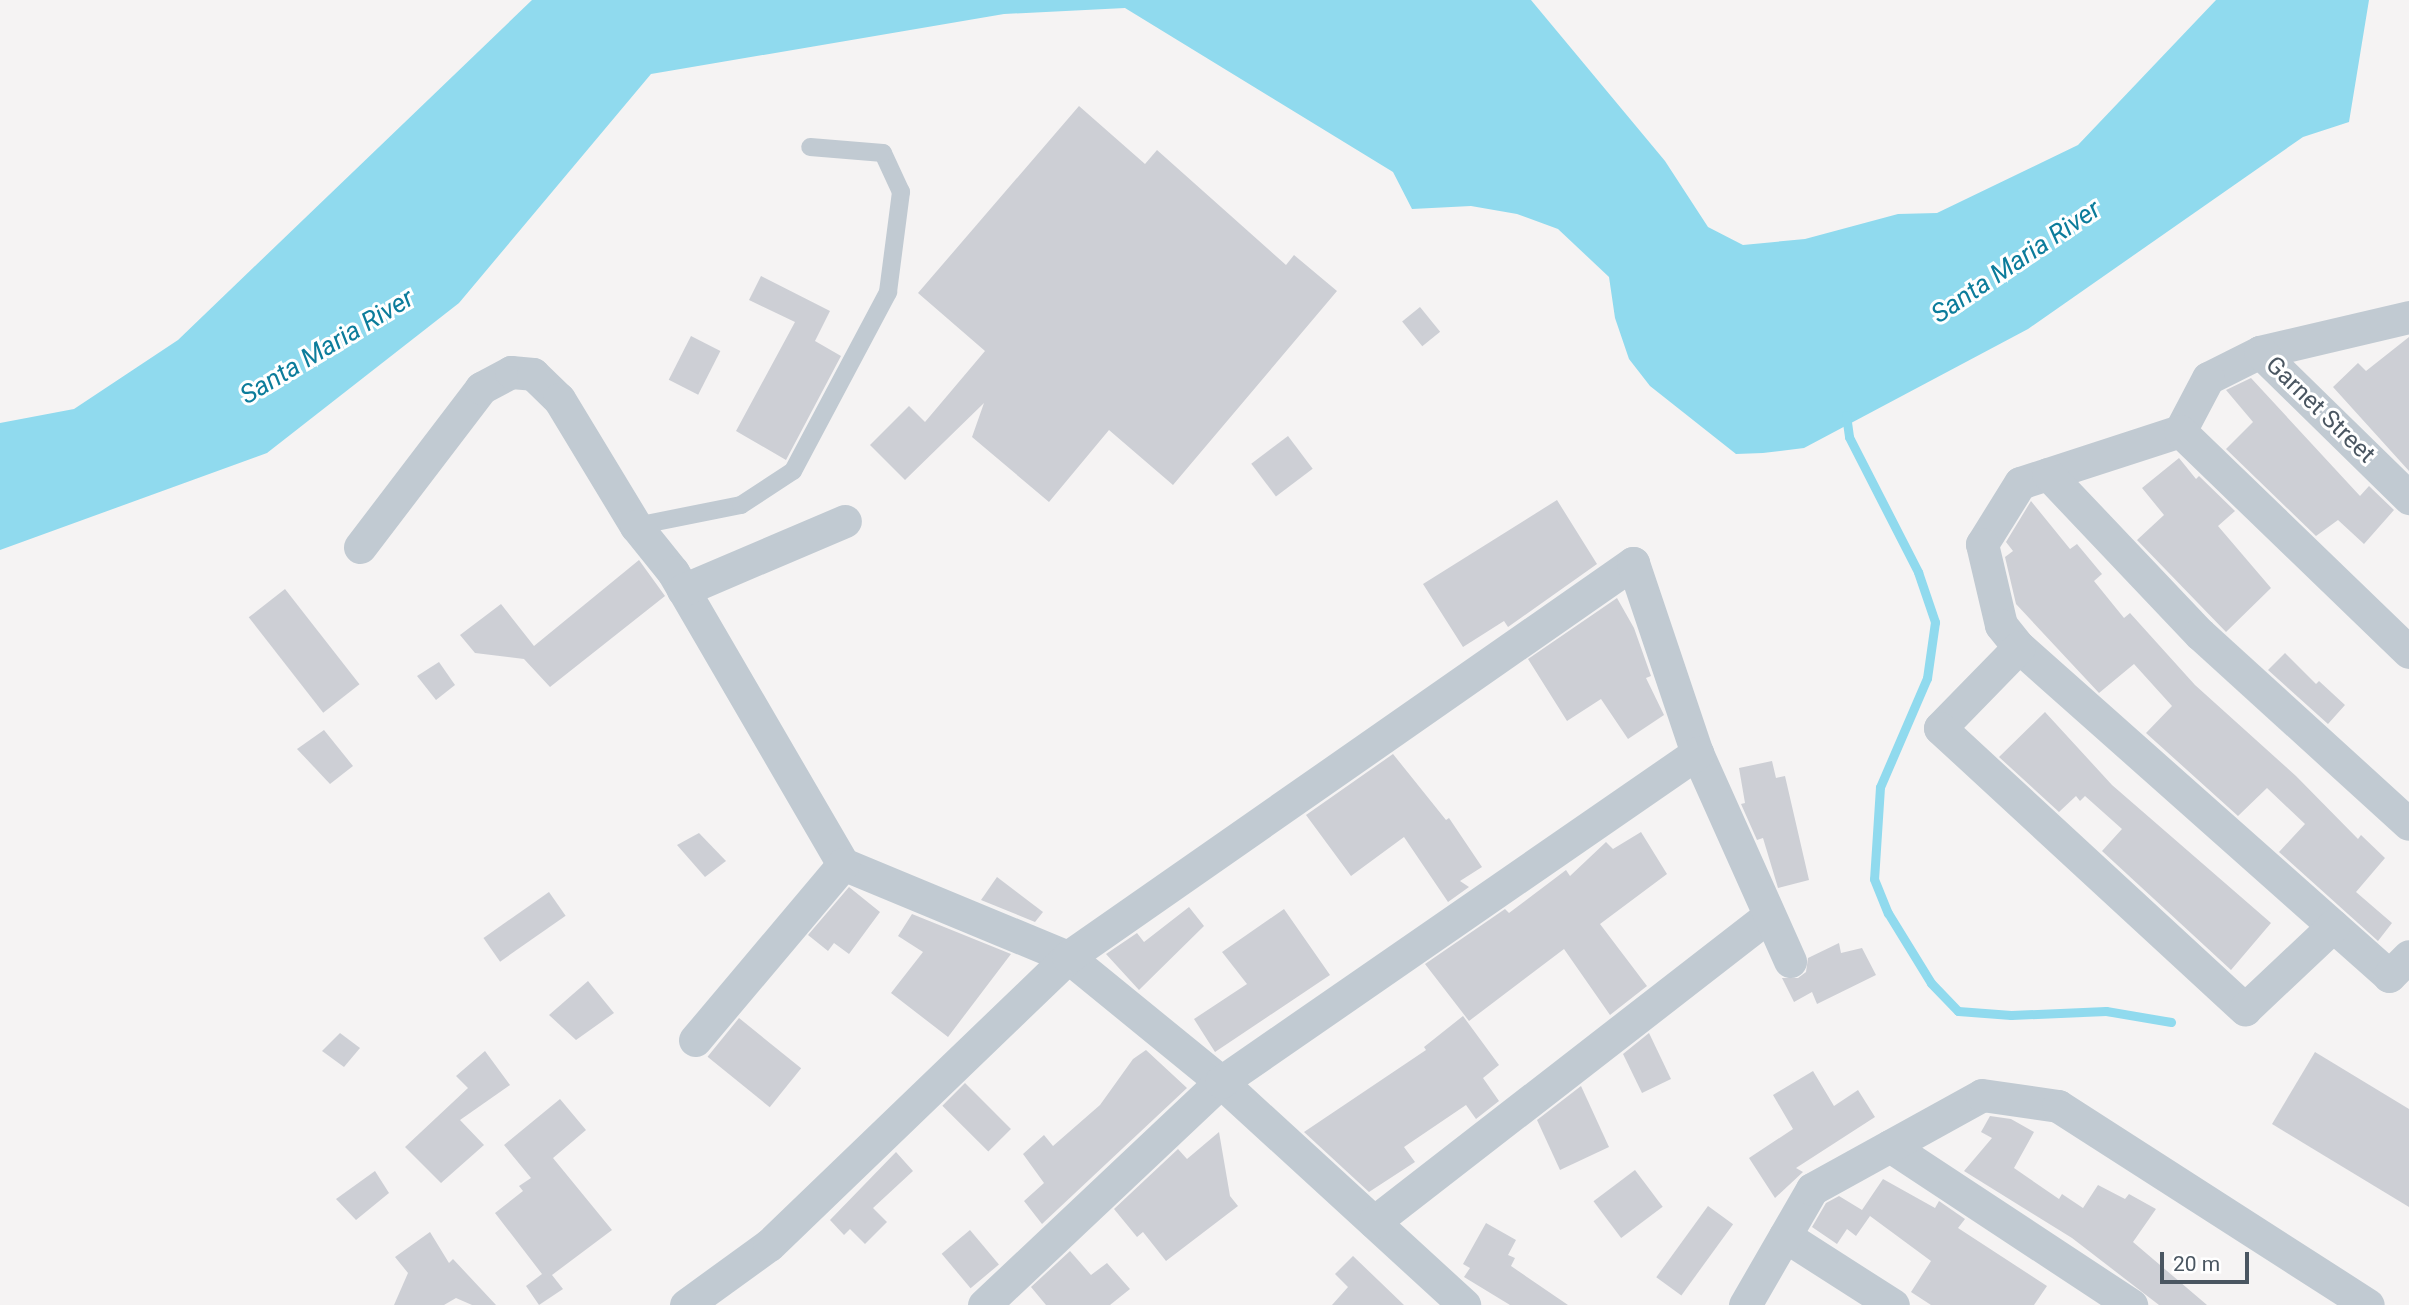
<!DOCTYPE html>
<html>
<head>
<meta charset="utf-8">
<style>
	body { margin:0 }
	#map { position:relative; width:2409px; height:1305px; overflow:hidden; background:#f5f3f3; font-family:Roboto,sans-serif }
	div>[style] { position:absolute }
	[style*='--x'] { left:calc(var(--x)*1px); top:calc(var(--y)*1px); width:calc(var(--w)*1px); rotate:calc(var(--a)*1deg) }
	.water>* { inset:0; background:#90daee }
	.stream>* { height:9px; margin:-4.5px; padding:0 4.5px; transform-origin:4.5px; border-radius:4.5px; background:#90daee }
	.building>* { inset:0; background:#cdcfd5; transform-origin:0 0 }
	.service>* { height:18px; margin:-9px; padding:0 9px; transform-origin:9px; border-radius:9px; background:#c1cad2 }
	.minor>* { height:33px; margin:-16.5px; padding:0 16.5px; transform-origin:16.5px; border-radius:16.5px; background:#c1cad2 }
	span { translate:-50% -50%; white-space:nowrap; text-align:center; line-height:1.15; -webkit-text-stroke:6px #fff; paint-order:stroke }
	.street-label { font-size:24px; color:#4a5661 }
	.water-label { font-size:26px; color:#0c7c9b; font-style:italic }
	.scale { position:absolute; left:2160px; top:1252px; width:89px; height:32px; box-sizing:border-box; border:4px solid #4a5661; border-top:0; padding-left:9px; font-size:21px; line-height:24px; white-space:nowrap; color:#4a5661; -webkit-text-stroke:5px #fff; paint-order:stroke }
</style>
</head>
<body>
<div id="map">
	<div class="water">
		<div style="clip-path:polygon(532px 0,1531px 0,1665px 161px,1708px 227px,1743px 245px,1805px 239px,1898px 214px,1937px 213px,2078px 145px,2216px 0,2369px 0,2349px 122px,2303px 137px,2028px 329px,1804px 448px,1763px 453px,1736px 454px,1650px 386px,1629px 359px,1615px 318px,1609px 277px,1558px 229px,1517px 214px,1471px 206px,1412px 209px,1393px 172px,1125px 8px,1004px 14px,651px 74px,459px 303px,267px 453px,0 550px,0 423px,74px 409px,178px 340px)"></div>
	</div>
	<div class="stream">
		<div style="--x:1846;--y:415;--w:22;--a:82"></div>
		<div style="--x:1849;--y:437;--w:152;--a:62.9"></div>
		<div style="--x:1918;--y:572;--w:53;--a:71.2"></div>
		<div style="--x:1935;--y:622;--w:57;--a:98.1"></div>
		<div style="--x:1927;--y:678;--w:119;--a:113.3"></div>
		<div style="--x:1880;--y:787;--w:92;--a:93.7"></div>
		<div style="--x:1874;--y:879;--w:37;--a:68"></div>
		<div style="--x:1888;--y:913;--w:82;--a:58.4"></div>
		<div style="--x:1931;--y:983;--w:39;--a:46"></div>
		<div style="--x:1958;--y:1011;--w:53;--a:4.3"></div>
		<div style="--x:2011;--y:1015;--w:95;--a:-2.4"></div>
		<div style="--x:2106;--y:1011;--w:66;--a:9.6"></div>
	</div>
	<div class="building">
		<div style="clip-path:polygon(1079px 106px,1145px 164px,1157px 150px,1286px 265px,1294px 255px,1337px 291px,1173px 485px,1109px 430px,1049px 502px,972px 437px,984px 403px,905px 480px,870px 445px,909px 406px,925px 422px,985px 351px,918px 293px)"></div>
		<div style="clip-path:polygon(761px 276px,830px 311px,815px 341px,841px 356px,786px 460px,736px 431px,795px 322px,749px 300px)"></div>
		<div style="left:1420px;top:307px;width:32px;height:23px;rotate:51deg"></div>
		<div style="left:691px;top:336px;width:33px;height:49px;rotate:27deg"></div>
		<div style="clip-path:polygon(2409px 337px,2409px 471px,2333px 387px,2358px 363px,2366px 371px)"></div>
		<div style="clip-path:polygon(2251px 378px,2360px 496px,2369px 486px,2394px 510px,2364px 544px,2338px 520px,2316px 536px,2226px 449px,2253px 422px,2226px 390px)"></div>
		<div style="left:1288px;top:436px;width:41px;height:46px;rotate:53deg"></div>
		<div style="clip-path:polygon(2179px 458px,2196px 479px,2199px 476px,2235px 511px,2218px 526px,2271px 588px,2226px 632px,2137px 540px,2164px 515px,2142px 488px)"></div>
		<div style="clip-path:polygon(1557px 500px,1597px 564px,1508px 627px,1504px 621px,1463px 647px,1423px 584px)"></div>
		<div style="clip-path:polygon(2031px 501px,2070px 549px,2077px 544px,2102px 574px,2094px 581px,2124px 618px,2130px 613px,2195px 685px,2296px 776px,2358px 839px,2361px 835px,2385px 858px,2356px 892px,2392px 923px,2378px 941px,2279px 852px,2305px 824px,2267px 788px,2238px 816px,2146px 733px,2172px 706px,2134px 664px,2099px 693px,2016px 604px,2005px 557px,2013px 551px,2006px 542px)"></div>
		<div style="clip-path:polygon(639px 560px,665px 596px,550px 687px,524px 659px,475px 653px,460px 635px,501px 604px,534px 646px)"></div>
		<div style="left:285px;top:589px;width:121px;height:46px;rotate:52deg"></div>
		<div style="clip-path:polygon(1617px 598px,1634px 628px,1651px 676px,1646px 678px,1664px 715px,1628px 739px,1601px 699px,1567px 721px,1528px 659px)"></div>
		<div style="clip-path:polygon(2285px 653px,2316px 684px,2319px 681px,2345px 705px,2328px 724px,2268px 670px)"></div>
		<div style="clip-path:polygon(439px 662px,455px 685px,436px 700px,417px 676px)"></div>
		<div style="clip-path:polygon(2045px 712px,2112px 785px,2271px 923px,2231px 970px,2102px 851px,2122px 829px,2085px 796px,2080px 801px,2076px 796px,2059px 812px,1999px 757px)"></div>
		<div style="clip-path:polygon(324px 730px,353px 766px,330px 784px,297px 749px)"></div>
		<div style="clip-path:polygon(1393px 754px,1446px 820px,1449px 818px,1482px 867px,1460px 881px,1469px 887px,1448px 902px,1404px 837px,1351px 876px,1306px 815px)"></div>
		<div style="clip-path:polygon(1772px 761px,1776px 778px,1785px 776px,1809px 880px,1778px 888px,1763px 838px,1757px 840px,1741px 804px,1745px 803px,1739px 768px)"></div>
		<div style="clip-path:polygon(1641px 832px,1667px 874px,1600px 924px,1647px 986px,1610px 1015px,1564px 949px,1469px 1021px,1425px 964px,1505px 909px,1509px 913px,1566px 870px,1570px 876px,1606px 842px,1613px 849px)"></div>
		<div style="clip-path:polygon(699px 833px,726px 861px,705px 877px,677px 845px)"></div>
		<div style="clip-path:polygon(997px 877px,1043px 912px,1035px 922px,981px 900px)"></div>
		<div style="clip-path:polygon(849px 887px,880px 912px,849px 954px,834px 943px,828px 951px,808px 935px)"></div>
		<div style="left:549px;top:892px;width:29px;height:80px;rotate:55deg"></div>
		<div style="clip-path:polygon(1189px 907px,1204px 926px,1139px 990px,1106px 954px,1137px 933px,1144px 942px)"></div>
		<div style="clip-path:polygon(1284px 909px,1330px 975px,1215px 1052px,1194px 1019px,1247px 984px,1222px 952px)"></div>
		<div style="clip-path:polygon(912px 914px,1011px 954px,948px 1037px,891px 993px,923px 952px,898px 936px)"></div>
		<div style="clip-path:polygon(1839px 943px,1841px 953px,1862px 948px,1876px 975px,1817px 1004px,1812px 992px,1794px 1002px,1782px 978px,1798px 978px,1806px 972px,1808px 958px)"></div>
		<div style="clip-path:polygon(588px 981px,614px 1013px,576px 1040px,549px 1015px)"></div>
		<div style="clip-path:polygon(1463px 1016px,1499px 1065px,1483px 1078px,1499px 1101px,1476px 1119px,1466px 1105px,1404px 1147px,1415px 1162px,1369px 1192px,1304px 1132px,1426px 1050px,1424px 1047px)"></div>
		<div style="left:739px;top:1018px;width:80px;height:50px;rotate:39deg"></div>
		<div style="clip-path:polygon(340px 1033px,360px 1048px,344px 1067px,322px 1051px)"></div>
		<div style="clip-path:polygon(1649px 1033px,1671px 1079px,1642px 1093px,1623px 1054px)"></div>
		<div style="clip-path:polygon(1146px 1050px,1187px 1088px,1042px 1224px,1024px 1201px,1044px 1183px,1023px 1154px,1044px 1135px,1053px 1146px,1100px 1105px,1133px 1059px)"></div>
		<div style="clip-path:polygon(485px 1051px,510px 1085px,460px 1120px,484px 1145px,441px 1183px,405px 1147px,468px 1088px,456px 1076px)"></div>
		<div style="clip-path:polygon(2315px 1052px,2409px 1109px,2409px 1207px,2272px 1124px)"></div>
		<div style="clip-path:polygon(1813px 1071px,1834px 1106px,1858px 1090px,1875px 1117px,1796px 1168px,1803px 1172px,1775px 1198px,1749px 1158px,1793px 1129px,1773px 1095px)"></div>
		<div style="left:965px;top:1083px;width:65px;height:32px;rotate:45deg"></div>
		<div style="clip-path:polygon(1581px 1086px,1609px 1147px,1560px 1170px,1537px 1120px)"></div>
		<div style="clip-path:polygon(560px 1099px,586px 1130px,553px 1158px,612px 1230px,552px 1275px,563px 1289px,539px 1305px,526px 1286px,542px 1274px,495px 1213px,523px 1191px,519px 1186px,531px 1178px,504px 1145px)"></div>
		<div style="clip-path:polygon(1990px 1116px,2011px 1119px,2034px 1132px,2014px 1168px,2059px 1199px,2062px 1194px,2083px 1208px,2098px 1185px,2125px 1199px,2129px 1194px,2156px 1209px,2133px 1242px,2207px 1305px,2159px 1305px,2072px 1238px,1964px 1171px,1992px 1138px,1981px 1132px)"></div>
		<div style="clip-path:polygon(1219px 1132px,1230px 1196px,1238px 1206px,1166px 1261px,1143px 1232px,1137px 1237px,1114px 1209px,1178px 1149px,1187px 1159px)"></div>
		<div style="clip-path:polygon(896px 1152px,913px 1171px,873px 1208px,887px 1222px,865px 1244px,850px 1229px,844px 1235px,830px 1220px)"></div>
		<div style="left:1635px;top:1170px;width:46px;height:52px;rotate:53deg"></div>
		<div style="clip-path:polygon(375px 1171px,389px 1193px,356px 1220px,336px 1199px)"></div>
		<div style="clip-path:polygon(1883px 1179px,1935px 1208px,1939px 1201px,1965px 1219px,1958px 1228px,2047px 1286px,2034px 1305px,1931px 1305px,1911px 1292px,1931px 1261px,1870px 1216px,1856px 1236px,1847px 1229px,1837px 1244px,1812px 1227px,1826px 1203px,1839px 1196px,1862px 1210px)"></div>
		<div style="left:1708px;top:1206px;width:31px;height:88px;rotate:36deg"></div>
		<div style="clip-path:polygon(1486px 1223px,1516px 1240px,1508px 1255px,1515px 1258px,1511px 1266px,1568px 1305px,1510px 1305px,1464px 1277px,1470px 1268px,1463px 1264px)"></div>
		<div style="left:970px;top:1230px;width:45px;height:37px;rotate:50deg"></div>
		<div style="clip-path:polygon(430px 1232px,449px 1263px,453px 1259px,496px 1305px,472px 1305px,456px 1298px,444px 1305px,394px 1305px,408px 1273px,395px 1257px)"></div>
		<div style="clip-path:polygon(1070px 1251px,1091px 1275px,1107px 1263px,1130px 1289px,1110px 1305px,1046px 1305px,1031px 1287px)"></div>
		<div style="clip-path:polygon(1353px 1256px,1404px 1305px,1332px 1305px,1348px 1287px,1335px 1274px)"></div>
	</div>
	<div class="service">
		<div style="--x:636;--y:526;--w:107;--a:-11.3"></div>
		<div style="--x:741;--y:505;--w:62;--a:-33.2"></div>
		<div style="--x:793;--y:471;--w:203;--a:-62"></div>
		<div style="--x:888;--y:292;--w:101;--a:-82.6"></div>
		<div style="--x:901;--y:192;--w:43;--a:-114.8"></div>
		<div style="--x:883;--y:153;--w:73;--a:-175.3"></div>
	</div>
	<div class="minor">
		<div style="--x:2409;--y:317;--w:153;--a:166.8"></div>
		<div style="--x:2260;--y:352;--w:58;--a:153.4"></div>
		<div style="--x:2208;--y:378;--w:60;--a:117.8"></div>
		<div style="--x:2180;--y:431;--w:168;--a:162"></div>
		<div style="--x:2020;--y:483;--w:72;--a:121.9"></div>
		<div style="--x:1982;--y:544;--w:83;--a:76.8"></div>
		<div style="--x:2001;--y:625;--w:28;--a:51"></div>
		<div style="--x:2019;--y:647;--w:495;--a:41.6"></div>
		<div style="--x:2389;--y:976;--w:28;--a:-45"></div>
		<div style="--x:2260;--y:352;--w:209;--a:44.4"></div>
		<div style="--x:2180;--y:431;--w:318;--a:44"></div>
		<div style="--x:2048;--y:474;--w:221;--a:46.5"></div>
		<div style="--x:2200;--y:634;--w:282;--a:42.3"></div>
		<div style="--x:360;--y:547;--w:200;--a:-52.7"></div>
		<div style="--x:481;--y:388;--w:34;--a:-28"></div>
		<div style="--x:511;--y:372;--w:22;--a:5"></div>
		<div style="--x:533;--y:374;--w:36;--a:44"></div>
		<div style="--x:559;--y:399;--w:149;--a:58.8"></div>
		<div style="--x:636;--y:526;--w:59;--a:51.2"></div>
		<div style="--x:673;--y:572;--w:338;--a:59.8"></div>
		<div style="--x:843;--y:864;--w:243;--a:22.5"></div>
		<div style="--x:1068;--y:957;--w:198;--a:39.2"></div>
		<div style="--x:1221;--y:1082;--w:330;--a:42.5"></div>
		<div style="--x:683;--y:590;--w:176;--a:-23.1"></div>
		<div style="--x:2019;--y:647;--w:113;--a:134.3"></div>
		<div style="--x:1940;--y:728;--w:415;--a:42.7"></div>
		<div style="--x:2245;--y:1009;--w:121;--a:-43.3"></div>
		<div style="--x:695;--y:1040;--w:230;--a:-49.9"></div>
		<div style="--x:1890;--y:1146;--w:289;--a:33.4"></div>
		<div style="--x:1374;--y:1222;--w:500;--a:-37.8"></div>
		<div style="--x:1785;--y:1236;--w:128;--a:32.6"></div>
		<div style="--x:686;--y:1305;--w:102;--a:-35.9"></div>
		<div style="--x:769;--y:1245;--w:415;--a:-43.9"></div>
		<div style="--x:1068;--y:957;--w:689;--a:-34.89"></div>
		<div style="--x:1633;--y:563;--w:200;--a:71.4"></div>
		<div style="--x:1697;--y:753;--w:228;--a:65.9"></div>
		<div style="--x:984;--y:1305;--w:325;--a:-43.3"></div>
		<div style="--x:1221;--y:1082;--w:579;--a:-34.65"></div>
		<div style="--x:1745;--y:1305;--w:134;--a:-60"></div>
		<div style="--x:1812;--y:1189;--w:194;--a:-28.9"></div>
		<div style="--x:1982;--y:1095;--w:77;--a:8.2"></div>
		<div style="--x:2058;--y:1106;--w:368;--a:32.7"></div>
	</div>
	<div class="street-label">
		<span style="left:2320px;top:410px;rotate:44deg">Garnet Street</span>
	</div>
	<div class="water-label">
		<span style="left:2016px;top:262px;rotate:-34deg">Santa Maria River</span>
		<span style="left:327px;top:347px;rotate:-31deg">Santa Maria River</span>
	</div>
	<div class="scale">20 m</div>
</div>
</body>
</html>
